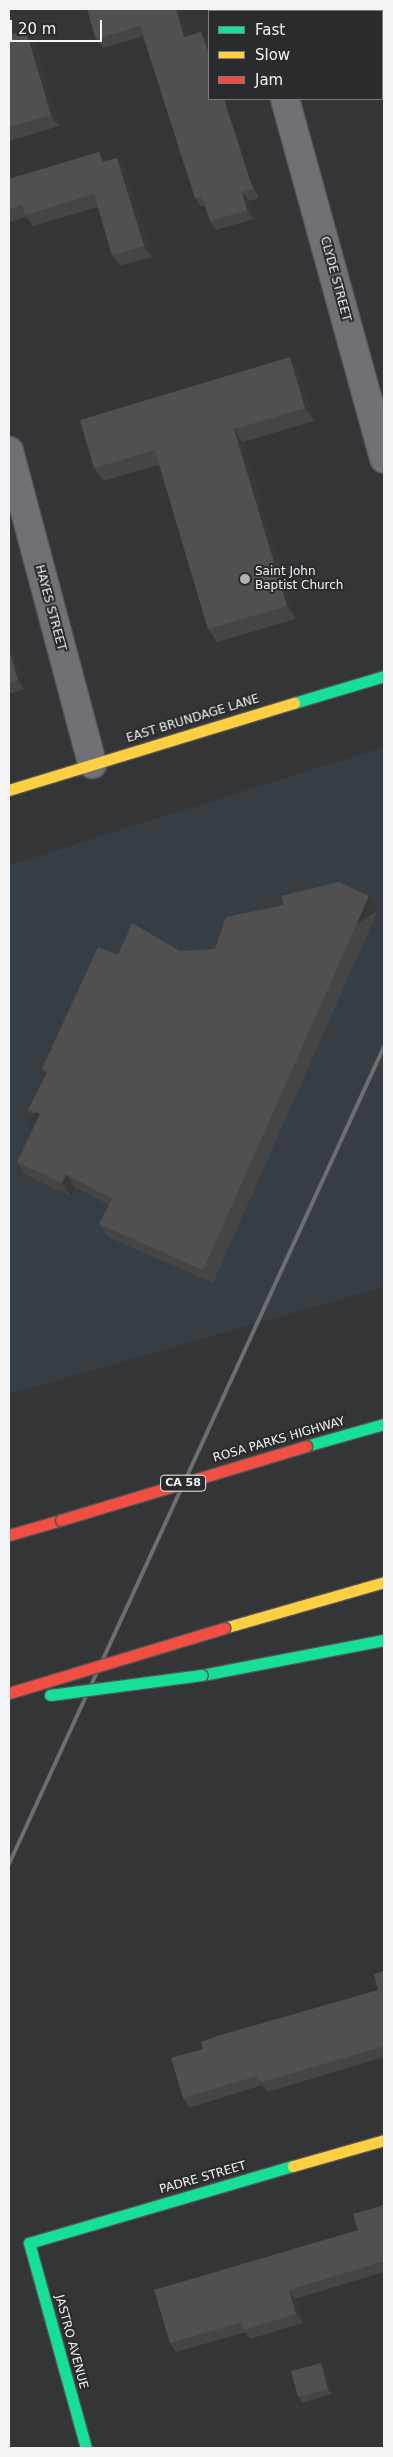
<!DOCTYPE html>
<html>
<head>
<meta charset="utf-8">
<style>
	body { margin:0 }
	#map { position:relative; width:393px; height:2457px; overflow:hidden; background:#343536; font-family:"DejaVu Sans",sans-serif }
	div>[style] { position:absolute }
	[style*='--x'] { left:calc(var(--x)*1px); top:calc(var(--y)*1px); width:calc(var(--w)*1px); rotate:calc(var(--a)*1deg) }
	.built>* { inset:0; background:#373e43 }
	.roads { filter:drop-shadow(1px 0 #535455) drop-shadow(-1px 0 #535455) drop-shadow(0 1px #535455) drop-shadow(0 -1px #535455) }
	.street>* { height:28px; margin:-14px; padding:0 14px; transform-origin:14px; border-radius:14px; background:#707177 }
	.fast>* { height:11px; margin:-5.5px; padding:0 5.5px; transform-origin:5.5px; border-radius:5.5px; background:#16e098 }
	.slow>* { height:11px; margin:-5.5px; padding:0 5.5px; transform-origin:5.5px; border-radius:5.5px; background:#ffcf43 }
	.jam>* { height:11px; margin:-5.5px; padding:0 5.5px; transform-origin:5.5px; border-radius:5.5px; background:#f24e42 }
	.rail>* { height:4px; margin:-2px; padding:0 2px; transform-origin:2px; border-radius:2px; background:#6d6e71 }
	.bridges { filter:drop-shadow(1px 0 #535455) drop-shadow(-1px 0 #535455) drop-shadow(0 1px #535455) drop-shadow(0 -1px #535455) }
	.fast-bridge>* { height:11px; margin:-5.5px; padding:0 5.5px; transform-origin:5.5px; border-radius:5.5px; background:#16e098 }
	.jam-bridge>* { height:11px; margin:-5.5px; padding:0 5.5px; transform-origin:5.5px; border-radius:5.5px; background:#f24e42 }
	.wall>* { inset:0; background:#454546 }
	.shaded-wall>* { inset:0; background:#383839; transform-origin:0 0 }
	.building>* { inset:0; background:#505051; transform-origin:0 0 }
	.dots>* { width:14px; height:14px; translate:-50% -50%; box-sizing:border-box; border:2px solid #292b2d; border-radius:50% }
	span { translate:-50% -50%; white-space:nowrap; text-align:center; line-height:1.15; -webkit-text-stroke:4px #292b2d; paint-order:stroke }
	.shield-label span { padding:1px 4px; background:#292b2d; border:1px solid; border-radius:4px; -webkit-text-stroke-width:0 }
	.shield-label { font-size:11px; color:#f3f4f6; font-weight:700 }
	.street-label { font-size:12px; color:#f3f4f6 }
	.poi-label { font-size:12px; color:#f3f4f6 }
	.left { translate:0 -50%; text-align:left }
	.frame { position:absolute; inset:0; border:10px solid #f3f4f6; pointer-events:none }
	.legend { position:absolute; left:208px; top:10px; width:175px; height:90px; box-sizing:border-box; background:#292b2d; border:1px solid #7a7b7d; margin:0; padding:6px 9px; list-style:none; font-size:15px; color:#f3f4f6 }
	.legend li { display:flex; align-items:center; gap:10px; height:25px }
	.legend b { width:25px; border:1px solid #7a7b7d }
	.scale { position:absolute; left:10px; top:20px; width:92px; height:22px; box-sizing:border-box; border:2px solid #f3f4f6; border-top:0; padding-left:6px; font-size:15px; line-height:18px; white-space:nowrap; color:#f3f4f6; -webkit-text-stroke:4px #292b2d; paint-order:stroke }
</style>
</head>
<body>
<div id="map">
	<div class="built">
		<div style="clip-path:polygon(384px 747px,384px 1287px,9px 1394px,9px 865px)"></div>
	</div>
	<div class="roads">
		<div class="street">
			<div style="--x:261;--y:9;--w:2;--a:90"></div>
			<div style="--x:285;--y:99;--w:373;--a:74.6"></div>
			<div style="--x:9;--y:451;--w:324;--a:75.1"></div>
		</div>
		<div class="fast">
			<div style="--x:294;--y:703;--w:94;--a:-16.7"></div>
			<div style="--x:306;--y:1446;--w:81;--a:-15.8"></div>
			<div style="--x:202;--y:1675;--w:185;--a:-10.9"></div>
			<div style="--x:86;--y:2448;--w:213;--a:-105.5"></div>
			<div style="--x:29;--y:2243;--w:275;--a:-16.3"></div>
		</div>
		<div class="slow">
			<div style="--x:9;--y:790;--w:298;--a:-17"></div>
			<div style="--x:224;--y:1628;--w:166;--a:-16"></div>
			<div style="--x:293;--y:2166;--w:95;--a:-15.9"></div>
		</div>
		<div class="jam">
			<div style="--x:9;--y:1535;--w:54;--a:-16.1"></div>
		</div>
	</div>
	<div class="rail">
		<div style="--x:9;--y:1864;--w:899;--a:-65.35"></div>
	</div>
	<div class="bridges">
		<div class="fast-bridge">
			<div style="--x:50;--y:1695;--w:153;--a:-7.5"></div>
		</div>
		<div class="jam-bridge">
			<div style="--x:61;--y:1520;--w:256;--a:-16.8"></div>
			<div style="--x:9;--y:1693;--w:225;--a:-16.8"></div>
		</div>
	</div>
	<div class="wall">
		<div style="clip-path:polygon(87px 9px,179px 9px,187px 36px,207px 41px,209px 46px,209px 99px,259px 198px,249px 201px,254px 219px,216px 230px,210px 221px,205px 206px,201px 207px,195px 198px,143px 36px,103px 48px,96px 39px)"></div>
		<div style="clip-path:polygon(312px 9px,384px 9px,384px 11px,382px 12px,382px 11px,313px 11px)"></div>
		<div style="clip-path:polygon(9px 22px,10px 24px,13px 34px,34px 42px,59px 126px,9px 141px)"></div>
		<div style="clip-path:polygon(99px 152px,106px 161px,117px 158px,125px 169px,152px 257px,120px 266px,112px 255px,98px 207px,33px 226px,26px 217px,10px 222px,9px 220px,9px 179px)"></div>
		<div style="clip-path:polygon(299px 370px,314px 421px,243px 442px,296px 619px,217px 642px,208px 629px,159px 465px,103px 481px,94px 468px)"></div>
		<div style="clip-path:polygon(9px 638px,24px 689px,9px 694px)"></div>
		<div style="clip-path:polygon(378px 910px,213px 1283px,108px 1237px,99px 1224px,109px 1205px,75px 1187px,71px 1196px,26px 1175px,17px 1162px,37px 1121px,28px 1110px,46px 1074px,42px 1069px,118px 955px,215px 949px)"></div>
		<div style="clip-path:polygon(384px 1971px,384px 2057px,268px 2092px,262px 2085px,189px 2108px,183px 2098px,203px 2049px,378px 1990px)"></div>
		<div style="clip-path:polygon(384px 2205px,384px 2272px,295px 2299px,303px 2323px,250px 2339px,246px 2332px,176px 2352px,170px 2343px,358px 2230px)"></div>
		<div style="clip-path:polygon(324px 2368px,332px 2394px,302px 2403px,299px 2398px)"></div>
	</div>
	<div class="shaded-wall">
		<div style="clip-path:polygon(176px 9px,179px 9px,190px 46px,184px 37px)"></div>
		<div style="clip-path:polygon(9px 22px,10px 24px,17px 47px,9px 35px)"></div>
		<div style="clip-path:polygon(26px 31px,34px 42px,59px 126px,51px 115px)"></div>
		<div style="clip-path:polygon(201px 32px,207px 41px,209px 46px,209px 54px)"></div>
		<div style="left:224px;top:99px;width:3px;height:95px"></div>
		<div style="clip-path:polygon(99px 152px,107px 163px,103px 162px)"></div>
		<div style="clip-path:polygon(117px 158px,125px 169px,152px 257px,144px 246px)"></div>
		<div style="clip-path:polygon(242px 192px,249px 201px,254px 219px,247px 210px)"></div>
		<div style="clip-path:polygon(290px 357px,299px 370px,314px 421px,305px 408px)"></div>
		<div style="clip-path:polygon(234px 429px,243px 442px,296px 619px,287px 606px)"></div>
		<div style="clip-path:polygon(9px 638px,24px 689px,18px 680px,9px 650px)"></div>
		<div style="left:369px;top:896px;width:17px;height:409px;rotate:57deg"></div>
		<div style="clip-path:polygon(66px 1174px,75px 1187px,71px 1196px,62px 1183px)"></div>
		<div style="clip-path:polygon(289px 2290px,295px 2299px,303px 2323px,296px 2314px)"></div>
		<div style="clip-path:polygon(321px 2363px,324px 2368px,332px 2394px,328px 2389px)"></div>
	</div>
	<div class="building">
		<div style="clip-path:polygon(87px 9px,176px 9px,184px 37px,201px 32px,209px 54px,209px 99px,224px 99px,253px 189px,242px 192px,247px 210px,210px 221px,202px 196px,195px 198px,140px 26px,96px 39px)"></div>
		<div style="clip-path:polygon(312px 9px,355px 9px,347px 11px,313px 11px)"></div>
		<div style="clip-path:polygon(26px 31px,51px 115px,9px 127px,9px 34px,9px 35px)"></div>
		<div style="clip-path:polygon(99px 152px,103px 162px,117px 158px,144px 246px,112px 255px,94px 194px,25px 215px,22px 205px,9px 209px,9px 179px)"></div>
		<div style="clip-path:polygon(290px 357px,305px 408px,234px 429px,287px 606px,208px 629px,155px 450px,94px 468px,80px 420px)"></div>
		<div style="clip-path:polygon(9px 650px,18px 680px,9px 683px)"></div>
		<div style="clip-path:polygon(339px 882px,369px 896px,203px 1270px,99px 1224px,112px 1199px,66px 1174px,62px 1183px,17px 1162px,40px 1114px,28px 1110px,48px 1071px,42px 1069px,98px 947px,118px 955px,132px 923px,180px 951px,215px 949px,226px 917px,284px 905px,281px 896px)"></div>
		<div style="clip-path:polygon(384px 1971px,384px 2046px,262px 2082px,256px 2076px,183px 2098px,171px 2058px,203px 2049px,201px 2042px,217px 2036px,378px 1990px,374px 1974px)"></div>
		<div style="clip-path:polygon(384px 2205px,384px 2261px,289px 2290px,296px 2314px,244px 2330px,242px 2322px,170px 2343px,154px 2290px,358px 2230px,353px 2214px)"></div>
		<div style="left:321px;top:2363px;width:27px;height:31px;rotate:75deg"></div>
	</div>
	<div class="dots">
		<div style="left:245px;top:579px;background:#b0b1b3"></div>
	</div>
	<div class="shield-label">
		<span style="left:183px;top:1483px">CA 58</span>
	</div>
	<div class="street-label">
		<span style="left:335px;top:279px;rotate:75deg">CLYDE STREET</span>
		<span style="left:50px;top:608px;rotate:75deg">HAYES STREET</span>
		<span style="left:193px;top:719px;rotate:-17deg">EAST BRUNDAGE LANE</span>
		<span style="left:279px;top:1440px;rotate:-16deg">ROSA PARKS HIGHWAY</span>
		<span style="left:203px;top:2178px;rotate:-16deg">PADRE STREET</span>
		<span style="left:71px;top:2342px;rotate:75deg">JASTRO AVENUE</span>
	</div>
	<div class="poi-label">
		<span class="left" style="left:255px;top:579px">Saint John<br>Baptist Church</span>
	</div>
	<div class="frame"></div>
	<ul class="legend">
	<li><b style="height:6px;background:#16e098"></b>Fast</li>
	<li><b style="height:6px;background:#ffcf43"></b>Slow</li>
	<li><b style="height:6px;background:#f24e42"></b>Jam</li>
	</ul>
	<div class="scale">20 m</div>
</div>
</body>
</html>
